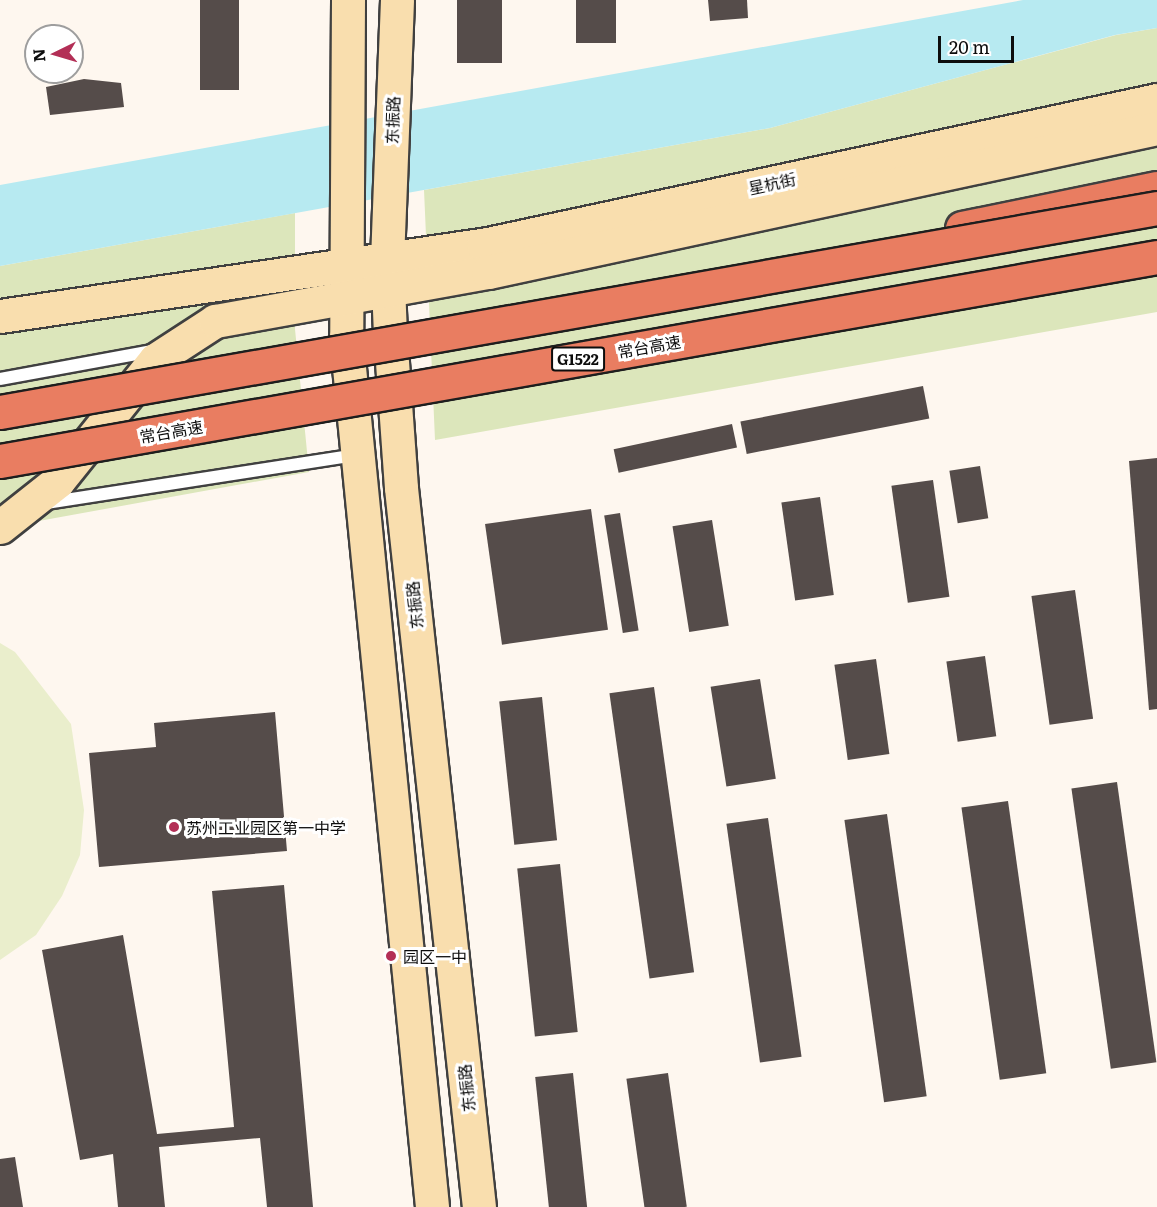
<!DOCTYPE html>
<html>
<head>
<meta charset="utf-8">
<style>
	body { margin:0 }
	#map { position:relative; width:1157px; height:1207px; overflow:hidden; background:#fef7ef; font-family:Literata,"Noto Sans SC",serif }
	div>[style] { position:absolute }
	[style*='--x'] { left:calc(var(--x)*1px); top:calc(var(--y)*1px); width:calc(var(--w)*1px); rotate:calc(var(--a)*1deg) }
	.green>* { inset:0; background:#dce6bb }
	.pitch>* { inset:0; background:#eaeecc }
	.water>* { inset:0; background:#b7eaf1 }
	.building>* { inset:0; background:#554c4a; transform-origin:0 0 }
	.roads { filter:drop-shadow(2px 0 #404040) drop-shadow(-2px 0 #404040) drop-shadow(0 2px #404040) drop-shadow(0 -2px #404040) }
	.service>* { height:12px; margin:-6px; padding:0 6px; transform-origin:6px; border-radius:6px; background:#fff }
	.secondary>* { height:33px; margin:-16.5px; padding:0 16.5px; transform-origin:16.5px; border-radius:16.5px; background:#f9deae }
	.motorway>* { height:33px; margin:-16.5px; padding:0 16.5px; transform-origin:16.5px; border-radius:16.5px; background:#e97d61 }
	.bridges { filter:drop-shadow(2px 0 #1e1e1e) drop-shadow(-2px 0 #1e1e1e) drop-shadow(0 2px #1e1e1e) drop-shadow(0 -2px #1e1e1e) }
	.motorway-bridge>* { height:33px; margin:-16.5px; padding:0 16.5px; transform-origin:16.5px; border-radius:16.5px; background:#e97d61 }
	.dots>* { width:16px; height:16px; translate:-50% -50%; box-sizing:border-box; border:3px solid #fff; border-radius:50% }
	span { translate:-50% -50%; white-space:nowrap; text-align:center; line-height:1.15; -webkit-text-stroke:6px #fff; paint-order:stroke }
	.shield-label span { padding:2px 4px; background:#fff; border:2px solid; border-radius:4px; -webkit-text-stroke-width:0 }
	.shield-label { font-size:15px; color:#0d0d0d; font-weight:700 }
	.street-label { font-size:16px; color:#0d0d0d }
	.poi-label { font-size:16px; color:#0d0d0d }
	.left { translate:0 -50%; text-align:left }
	.north { position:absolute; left:24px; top:24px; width:60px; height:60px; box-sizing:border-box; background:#fff; border:2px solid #9e9e9e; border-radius:50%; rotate:265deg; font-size:16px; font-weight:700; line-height:24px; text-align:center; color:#0d0d0d }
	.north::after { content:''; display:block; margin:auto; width:21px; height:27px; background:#b32f56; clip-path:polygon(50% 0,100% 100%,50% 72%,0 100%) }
	.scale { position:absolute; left:938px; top:36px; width:76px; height:27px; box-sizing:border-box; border:3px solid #0d0d0d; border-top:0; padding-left:8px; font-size:18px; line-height:21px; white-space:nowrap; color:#0d0d0d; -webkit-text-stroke:4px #fff; paint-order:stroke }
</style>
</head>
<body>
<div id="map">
	<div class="green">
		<div style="clip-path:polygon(1157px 28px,1157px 312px,435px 440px,424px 190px,770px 128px,1116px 35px)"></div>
		<div style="clip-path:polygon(295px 213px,295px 329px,309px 472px,0 528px,0 266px)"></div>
	</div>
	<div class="pitch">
		<div style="clip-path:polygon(0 643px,15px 652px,71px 724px,84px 810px,80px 855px,62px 896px,36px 935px,0 960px)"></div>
	</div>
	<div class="water">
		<div style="clip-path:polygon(1023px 0,1157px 0,1157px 28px,1115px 35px,770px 128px,0 266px,0 185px)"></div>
	</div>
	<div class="building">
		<div style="left:200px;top:0;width:39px;height:90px"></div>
		<div style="left:457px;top:0;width:45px;height:63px"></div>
		<div style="left:576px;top:0;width:40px;height:43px"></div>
		<div style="clip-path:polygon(708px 0,747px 0,748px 18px,710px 21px)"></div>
		<div style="clip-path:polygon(84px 79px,121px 83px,124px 107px,50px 115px,46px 87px)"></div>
		<div style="left:923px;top:386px;width:33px;height:186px;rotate:79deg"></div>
		<div style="left:732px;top:424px;width:24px;height:121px;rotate:78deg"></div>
		<div style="clip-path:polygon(1157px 458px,1157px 709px,1149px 710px,1129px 461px)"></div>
		<div style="left:980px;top:466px;width:53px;height:31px;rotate:81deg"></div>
		<div style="left:933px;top:480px;width:118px;height:42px;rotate:82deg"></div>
		<div style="left:820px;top:497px;width:99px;height:39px;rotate:82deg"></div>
		<div style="left:591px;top:509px;width:122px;height:107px;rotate:82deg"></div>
		<div style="left:620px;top:513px;width:119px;height:16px;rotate:81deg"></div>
		<div style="left:712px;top:520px;width:107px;height:40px;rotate:81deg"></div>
		<div style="left:1075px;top:590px;width:130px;height:44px;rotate:82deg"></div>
		<div style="left:985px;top:656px;width:81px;height:39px;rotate:82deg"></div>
		<div style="left:876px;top:659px;width:96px;height:42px;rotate:82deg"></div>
		<div style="left:760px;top:679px;width:101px;height:50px;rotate:81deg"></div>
		<div style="left:654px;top:687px;width:288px;height:45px;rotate:82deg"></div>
		<div style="left:542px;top:697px;width:144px;height:43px;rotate:84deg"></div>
		<div style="clip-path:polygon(275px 712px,287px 851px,99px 867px,89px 753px,156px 747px,154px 723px)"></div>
		<div style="left:1117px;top:782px;width:283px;height:46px;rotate:82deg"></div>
		<div style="left:1008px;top:801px;width:275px;height:47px;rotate:82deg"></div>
		<div style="left:887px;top:814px;width:285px;height:43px;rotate:82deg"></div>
		<div style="left:768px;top:818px;width:241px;height:42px;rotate:82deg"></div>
		<div style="left:560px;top:864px;width:169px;height:43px;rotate:84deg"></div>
		<div style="clip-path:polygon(284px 885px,313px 1207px,267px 1207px,260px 1138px,159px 1147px,165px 1207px,118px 1207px,113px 1154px,80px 1160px,42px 950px,123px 935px,157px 1134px,234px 1127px,212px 891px)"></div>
		<div style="left:573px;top:1073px;width:135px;height:38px;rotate:84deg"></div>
		<div style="left:668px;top:1073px;width:135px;height:42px;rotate:82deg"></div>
		<div style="clip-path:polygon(15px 1157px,23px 1207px,0 1207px,0 1159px)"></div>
	</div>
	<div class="roads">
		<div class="service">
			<div style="--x:0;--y:379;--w:156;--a:-10.4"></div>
			<div style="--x:46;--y:503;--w:313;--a:-8.8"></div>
		</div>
		<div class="secondary">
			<div style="--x:348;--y:0;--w:337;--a:90.3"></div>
			<div style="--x:346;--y:337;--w:874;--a:84.35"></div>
			<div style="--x:397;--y:0;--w:260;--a:92.2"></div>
			<div style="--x:387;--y:260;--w:74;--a:87.7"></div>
			<div style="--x:390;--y:334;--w:154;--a:85.9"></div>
			<div style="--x:401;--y:488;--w:723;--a:83.81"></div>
			<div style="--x:0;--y:316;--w:488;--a:-8.4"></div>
			<div style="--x:483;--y:245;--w:689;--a:-12.14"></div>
			<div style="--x:0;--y:527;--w:74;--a:-38.4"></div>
			<div style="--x:58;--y:481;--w:155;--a:-51.3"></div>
			<div style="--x:155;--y:360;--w:72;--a:-33"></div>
			<div style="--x:215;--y:321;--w:277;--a:-10.2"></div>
			<div style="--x:488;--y:272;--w:684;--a:-12.15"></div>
		</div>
		<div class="motorway">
			<div style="--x:962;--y:228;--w:199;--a:-11.6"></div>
		</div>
	</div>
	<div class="bridges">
		<div class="motorway-bridge">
			<div style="--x:0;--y:412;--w:1175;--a:-10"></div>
			<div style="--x:0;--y:461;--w:1175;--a:-10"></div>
		</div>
	</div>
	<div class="dots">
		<div style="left:174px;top:827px;background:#b32f56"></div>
		<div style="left:391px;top:956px;background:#b32f56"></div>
	</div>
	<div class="shield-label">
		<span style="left:578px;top:359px">G1522</span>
	</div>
	<div class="street-label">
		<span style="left:392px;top:120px;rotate:-88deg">东振路</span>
		<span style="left:772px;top:183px;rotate:-12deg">星杭街</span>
		<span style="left:649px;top:346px;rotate:-10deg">常台高速</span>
		<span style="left:171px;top:431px;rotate:-10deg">常台高速</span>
		<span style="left:414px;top:605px;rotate:-96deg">东振路</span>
		<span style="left:466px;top:1088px;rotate:-96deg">东振路</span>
	</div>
	<div class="poi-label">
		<span class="left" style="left:186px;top:827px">苏州工业园区第一中学</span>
		<span class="left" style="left:403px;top:956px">园区一中</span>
	</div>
	<div class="north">N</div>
	<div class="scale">20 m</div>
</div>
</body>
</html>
